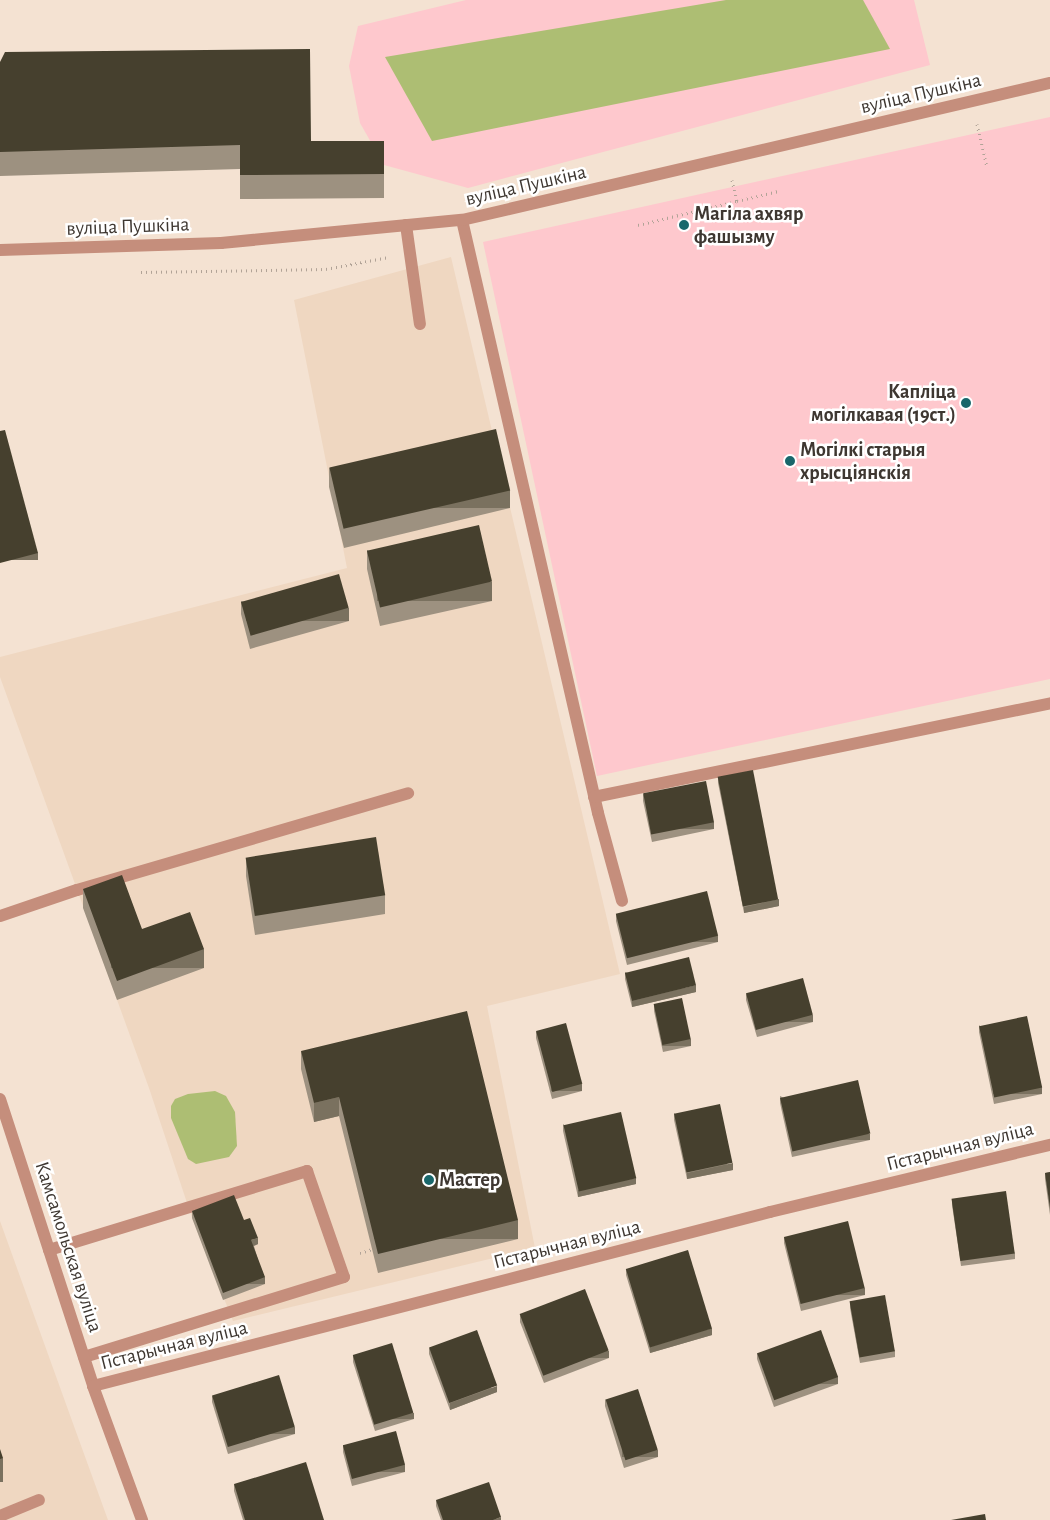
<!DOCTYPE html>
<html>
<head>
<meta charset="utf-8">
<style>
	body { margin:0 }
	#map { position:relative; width:1050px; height:1520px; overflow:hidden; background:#f4e2d2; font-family:"Alegreya Sans",sans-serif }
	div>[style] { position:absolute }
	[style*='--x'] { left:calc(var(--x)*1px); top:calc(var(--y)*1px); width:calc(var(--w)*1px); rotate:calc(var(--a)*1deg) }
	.built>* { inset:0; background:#efd7c1 }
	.green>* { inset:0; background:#fec8cd }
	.water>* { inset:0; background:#adbe73 }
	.path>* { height:3px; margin-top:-1.5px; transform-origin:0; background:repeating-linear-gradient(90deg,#b1a397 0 1px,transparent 0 5px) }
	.service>* { height:12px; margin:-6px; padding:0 6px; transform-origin:6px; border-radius:6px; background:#c58e7c }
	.minor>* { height:12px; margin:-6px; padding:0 6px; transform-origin:6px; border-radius:6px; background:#c58e7c }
	.wall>* { inset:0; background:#9d9180 }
	.shaded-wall>* { inset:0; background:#7a715f; transform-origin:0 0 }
	.building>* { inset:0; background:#46402e; transform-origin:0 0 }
	.dots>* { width:14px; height:14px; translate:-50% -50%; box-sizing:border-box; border:2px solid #fff; border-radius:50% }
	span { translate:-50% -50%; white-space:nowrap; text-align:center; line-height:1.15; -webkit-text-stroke:5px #fff; paint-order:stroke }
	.street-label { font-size:20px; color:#3e3731 }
	.poi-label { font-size:20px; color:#3e3731; font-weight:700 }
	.left { translate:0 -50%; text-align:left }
	.right { translate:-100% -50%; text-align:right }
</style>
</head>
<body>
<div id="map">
	<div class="built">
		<div style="clip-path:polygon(451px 257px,620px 974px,487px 1006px,535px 1248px,233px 1321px,192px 1218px,149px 1088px,0 677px,0 657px,347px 568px,294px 300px)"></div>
		<div style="clip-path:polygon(0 1221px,75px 1429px,108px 1520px,0 1520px)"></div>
	</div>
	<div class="green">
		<div style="clip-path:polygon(466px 0,914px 0,930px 65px,468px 188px,384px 165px,360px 123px,349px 66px,358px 26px)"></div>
		<div style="clip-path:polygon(1050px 117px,1050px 679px,597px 776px,483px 242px)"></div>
	</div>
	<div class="water">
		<div style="clip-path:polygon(726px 0,863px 0,890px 49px,432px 141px,385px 57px)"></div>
		<div style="clip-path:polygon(215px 1091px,226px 1096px,235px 1112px,237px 1146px,229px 1157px,196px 1164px,188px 1159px,171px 1118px,171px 1106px,175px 1099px,188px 1094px)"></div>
	</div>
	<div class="path">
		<div style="--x:977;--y:124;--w:44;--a:76.9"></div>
		<div style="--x:732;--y:180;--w:22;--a:77"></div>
		<div style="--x:737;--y:201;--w:43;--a:-13.4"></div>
		<div style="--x:638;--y:225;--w:102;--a:-13.6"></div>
		<div style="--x:141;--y:272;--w:185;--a:-0.9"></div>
		<div style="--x:326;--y:269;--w:64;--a:-10.8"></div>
		<div style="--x:360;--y:1253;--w:13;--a:-18"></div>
	</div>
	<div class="service">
		<div style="--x:462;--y:220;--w:608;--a:77.08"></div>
		<div style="--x:598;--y:813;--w:91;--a:74.7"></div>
		<div style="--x:406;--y:225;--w:100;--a:82"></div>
		<div style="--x:594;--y:797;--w:466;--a:-11.6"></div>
		<div style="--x:0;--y:916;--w:81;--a:-18.7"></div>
		<div style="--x:77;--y:890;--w:345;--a:-16.3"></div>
		<div style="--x:49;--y:1250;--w:270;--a:-17"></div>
		<div style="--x:307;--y:1171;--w:112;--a:70.8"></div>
		<div style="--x:344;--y:1277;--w:272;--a:162.9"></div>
		<div style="--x:0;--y:1516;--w:42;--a:-22.3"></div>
	</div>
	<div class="minor">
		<div style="--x:0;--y:250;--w:221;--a:-1.8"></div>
		<div style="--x:221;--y:243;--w:242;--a:-5.5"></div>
		<div style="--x:462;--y:220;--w:604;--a:-13.12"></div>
		<div style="--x:0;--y:1099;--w:302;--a:72"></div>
		<div style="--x:93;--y:1386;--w:143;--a:69.9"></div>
		<div style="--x:93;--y:1386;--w:699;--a:-14.41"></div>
		<div style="--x:770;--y:1212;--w:288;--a:-13.5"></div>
	</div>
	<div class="wall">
		<div style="clip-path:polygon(0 62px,311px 141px,384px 141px,384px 198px,240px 199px,240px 169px,0 176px)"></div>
		<div style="clip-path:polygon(329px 468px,510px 508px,344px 548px,329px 487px)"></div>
		<div style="clip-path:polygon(367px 550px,492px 601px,380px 626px,367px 569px)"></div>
		<div style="clip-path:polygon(241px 601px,349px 621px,250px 649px,241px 614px)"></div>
		<div style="clip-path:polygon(718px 777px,779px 906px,744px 913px,718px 783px)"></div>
		<div style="clip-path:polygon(643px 794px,714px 829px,652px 842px,643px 801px)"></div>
		<div style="clip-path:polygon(246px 858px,385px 895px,385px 914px,255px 935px,246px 876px)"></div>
		<div style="clip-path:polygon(83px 889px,142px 929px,204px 968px,117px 1000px,83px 908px)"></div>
		<div style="clip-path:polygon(616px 915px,718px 942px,627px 965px,616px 921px)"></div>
		<div style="clip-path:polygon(625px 972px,696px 992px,632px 1007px,625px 979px)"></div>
		<div style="clip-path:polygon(746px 994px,813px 1022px,757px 1037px,746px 1000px)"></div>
		<div style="clip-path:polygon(654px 1005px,691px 1046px,663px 1052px,654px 1011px)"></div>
		<div style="clip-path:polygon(979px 1025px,1042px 1094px,994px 1104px,979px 1032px)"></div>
		<div style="clip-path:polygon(536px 1031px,582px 1091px,552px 1099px,536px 1038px)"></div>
		<div style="clip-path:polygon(301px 1051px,518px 1239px,378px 1273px,339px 1116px,314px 1122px,301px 1069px)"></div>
		<div style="clip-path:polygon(780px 1096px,870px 1140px,792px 1157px,780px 1103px)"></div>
		<div style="clip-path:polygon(674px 1113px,733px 1170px,687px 1179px,674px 1120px)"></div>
		<div style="clip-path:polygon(563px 1124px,636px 1184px,578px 1197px,563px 1131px)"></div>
		<div style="clip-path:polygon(1050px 1172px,1050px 1215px,1045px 1179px,1045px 1173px)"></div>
		<div style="clip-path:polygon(952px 1199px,1015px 1253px,1015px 1259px,961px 1266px,952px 1205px)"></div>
		<div style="clip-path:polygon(192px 1211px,258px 1244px,254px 1246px,265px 1284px,223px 1300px,192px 1218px)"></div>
		<div style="clip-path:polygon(784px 1237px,865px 1295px,801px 1311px,784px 1243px)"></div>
		<div style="clip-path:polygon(626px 1269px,712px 1335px,650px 1353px,626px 1275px)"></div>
		<div style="clip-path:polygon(850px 1302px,895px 1351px,895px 1357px,860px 1363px,850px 1308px)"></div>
		<div style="clip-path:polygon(520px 1315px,609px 1358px,544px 1383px,520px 1322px)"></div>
		<div style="clip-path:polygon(429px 1348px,497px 1392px,450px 1410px,429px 1354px)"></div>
		<div style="clip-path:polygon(757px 1353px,838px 1384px,774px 1407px,757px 1359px)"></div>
		<div style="clip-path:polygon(353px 1355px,414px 1419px,375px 1431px,353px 1362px)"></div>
		<div style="clip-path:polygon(212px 1396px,295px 1434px,228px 1454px,212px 1402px)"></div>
		<div style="clip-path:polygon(605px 1399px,658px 1457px,624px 1468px,605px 1406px)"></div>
		<div style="clip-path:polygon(343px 1445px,405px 1472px,352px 1486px,343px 1452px)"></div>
		<div style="clip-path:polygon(234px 1484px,324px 1520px,243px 1520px,234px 1491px)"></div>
		<div style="clip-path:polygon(436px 1500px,501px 1520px,441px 1520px,436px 1506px)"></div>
	</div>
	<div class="shaded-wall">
		<div style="left:510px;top:490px;width:18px;height:171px;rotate:90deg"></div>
		<div style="left:38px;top:553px;width:7px;height:39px;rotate:90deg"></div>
		<div style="left:492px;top:582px;width:19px;height:115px;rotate:90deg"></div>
		<div style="left:349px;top:608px;width:13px;height:103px;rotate:90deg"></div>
		<div style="left:714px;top:822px;width:7px;height:63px;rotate:90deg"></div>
		<div style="clip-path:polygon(779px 899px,779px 906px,744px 913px,744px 907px)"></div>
		<div style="left:718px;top:936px;width:6px;height:94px;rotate:90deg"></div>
		<div style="left:204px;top:949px;width:19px;height:93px;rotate:90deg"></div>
		<div style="clip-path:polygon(696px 985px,696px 992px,632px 1007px,632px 1001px)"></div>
		<div style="left:813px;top:1015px;width:7px;height:58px;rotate:90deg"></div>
		<div style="left:691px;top:1039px;width:7px;height:29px;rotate:90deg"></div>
		<div style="left:582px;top:1084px;width:7px;height:31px;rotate:90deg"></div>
		<div style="left:1042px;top:1087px;width:7px;height:49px;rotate:90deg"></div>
		<div style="clip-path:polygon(339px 1097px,339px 1116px,314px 1122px,314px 1103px)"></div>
		<div style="left:870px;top:1134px;width:6px;height:80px;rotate:90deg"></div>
		<div style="clip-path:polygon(733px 1163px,733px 1170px,687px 1179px,687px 1173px)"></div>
		<div style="clip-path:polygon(636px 1178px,636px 1184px,578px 1197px,578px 1190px)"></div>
		<div style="left:518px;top:1220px;width:19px;height:144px;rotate:90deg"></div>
		<div style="clip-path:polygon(258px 1238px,258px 1244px,251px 1247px,251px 1240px)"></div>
		<div style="left:265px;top:1277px;width:7px;height:45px;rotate:90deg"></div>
		<div style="left:865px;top:1288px;width:7px;height:66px;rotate:90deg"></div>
		<div style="clip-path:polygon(712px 1328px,712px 1335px,650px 1353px,650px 1347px)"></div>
		<div style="left:609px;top:1351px;width:7px;height:70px;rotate:90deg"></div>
		<div style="left:838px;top:1377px;width:7px;height:68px;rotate:90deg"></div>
		<div style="clip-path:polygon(497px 1386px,497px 1392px,450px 1410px,450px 1403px)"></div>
		<div style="left:414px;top:1413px;width:6px;height:41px;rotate:90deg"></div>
		<div style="left:295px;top:1427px;width:7px;height:70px;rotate:90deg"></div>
		<div style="left:658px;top:1450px;width:7px;height:36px;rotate:90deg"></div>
		<div style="left:3px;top:1458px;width:24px;height:3px;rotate:90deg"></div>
		<div style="left:405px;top:1465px;width:7px;height:55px;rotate:90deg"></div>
		<div style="clip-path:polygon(501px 1517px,501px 1520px,493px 1520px)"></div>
	</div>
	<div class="building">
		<div style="clip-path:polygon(310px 49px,311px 141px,384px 141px,384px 174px,240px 175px,240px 145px,0 152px,0 62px,5px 52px)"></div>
		<div style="left:496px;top:429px;width:63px;height:171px;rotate:77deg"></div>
		<div style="clip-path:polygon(5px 430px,38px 553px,0 563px,0 431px)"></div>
		<div style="left:479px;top:525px;width:58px;height:115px;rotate:77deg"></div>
		<div style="left:339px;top:574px;width:35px;height:102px;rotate:74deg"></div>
		<div style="left:753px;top:770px;width:132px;height:36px;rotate:79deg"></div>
		<div style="left:706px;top:781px;width:42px;height:64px;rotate:79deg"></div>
		<div style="left:376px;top:837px;width:59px;height:132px;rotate:81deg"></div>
		<div style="clip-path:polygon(122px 875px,142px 929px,190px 912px,204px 949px,117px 981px,83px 889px)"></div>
		<div style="left:707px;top:891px;width:46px;height:94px;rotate:76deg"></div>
		<div style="left:689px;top:957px;width:29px;height:66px;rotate:76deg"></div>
		<div style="left:803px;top:978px;width:38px;height:59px;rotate:75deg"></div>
		<div style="left:682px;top:998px;width:42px;height:29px;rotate:78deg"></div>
		<div style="clip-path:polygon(467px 1011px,518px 1220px,378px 1254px,339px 1097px,314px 1103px,301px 1051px)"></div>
		<div style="left:1027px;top:1016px;width:73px;height:49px;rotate:78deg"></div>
		<div style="left:566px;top:1023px;width:63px;height:31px;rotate:75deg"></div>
		<div style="left:858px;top:1080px;width:55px;height:80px;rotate:77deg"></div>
		<div style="left:720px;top:1104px;width:60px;height:47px;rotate:78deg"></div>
		<div style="left:621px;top:1112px;width:68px;height:59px;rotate:77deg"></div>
		<div style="clip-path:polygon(1050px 1172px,1050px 1208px,1045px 1173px)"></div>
		<div style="left:1006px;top:1191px;width:63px;height:55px;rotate:82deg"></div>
		<div style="clip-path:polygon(234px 1195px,244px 1220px,250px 1218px,258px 1238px,251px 1240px,265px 1277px,223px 1293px,192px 1211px)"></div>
		<div style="left:848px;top:1221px;width:69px;height:66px;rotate:76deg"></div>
		<div style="left:688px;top:1250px;width:82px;height:65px;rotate:73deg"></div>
		<div style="left:585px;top:1289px;width:66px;height:70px;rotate:69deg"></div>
		<div style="left:885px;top:1295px;width:57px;height:36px;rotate:80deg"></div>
		<div style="left:477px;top:1330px;width:59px;height:51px;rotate:70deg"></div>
		<div style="left:821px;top:1330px;width:50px;height:68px;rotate:70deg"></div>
		<div style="left:392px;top:1343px;width:73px;height:41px;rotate:73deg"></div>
		<div style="left:279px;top:1375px;width:54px;height:70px;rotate:73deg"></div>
		<div style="left:638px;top:1389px;width:64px;height:34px;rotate:72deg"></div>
		<div style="left:396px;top:1431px;width:35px;height:55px;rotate:75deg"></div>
		<div style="clip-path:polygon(0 1449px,3px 1458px,0 1459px)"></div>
		<div style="clip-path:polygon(306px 1462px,324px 1520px,245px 1520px,234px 1484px)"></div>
		<div style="clip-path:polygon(489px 1482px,501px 1517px,493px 1520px,443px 1520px,436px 1500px)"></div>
		<div style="clip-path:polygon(985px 1514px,986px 1520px,951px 1520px)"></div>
	</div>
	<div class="dots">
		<div style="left:684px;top:225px;background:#19676b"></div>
		<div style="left:966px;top:403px;background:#19676b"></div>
		<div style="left:790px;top:461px;background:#19676b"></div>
		<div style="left:429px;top:1180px;background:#19676b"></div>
	</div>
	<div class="street-label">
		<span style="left:921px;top:94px;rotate:-13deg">вуліца Пушкіна</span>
		<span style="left:526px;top:186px;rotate:-13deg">вуліца Пушкіна</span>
		<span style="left:128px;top:227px;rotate:-2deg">вуліца Пушкіна</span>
		<span style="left:960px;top:1147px;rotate:-14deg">Гістарычная вуліца</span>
		<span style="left:567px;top:1245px;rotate:-14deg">Гістарычная вуліца</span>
		<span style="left:68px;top:1247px;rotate:72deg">Камсамольская вуліца</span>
		<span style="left:174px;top:1346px;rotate:-14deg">Гістарычная вуліца</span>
	</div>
	<div class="poi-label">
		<span class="left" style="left:694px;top:226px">Магіла ахвяр<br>фашызму</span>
		<span class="right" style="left:956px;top:404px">Капліца<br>могілкавая (19ст.)</span>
		<span class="left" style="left:800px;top:462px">Могілкі старыя<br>хрысціянскія</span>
		<span class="left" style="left:439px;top:1180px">Мастер</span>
	</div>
</div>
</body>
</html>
